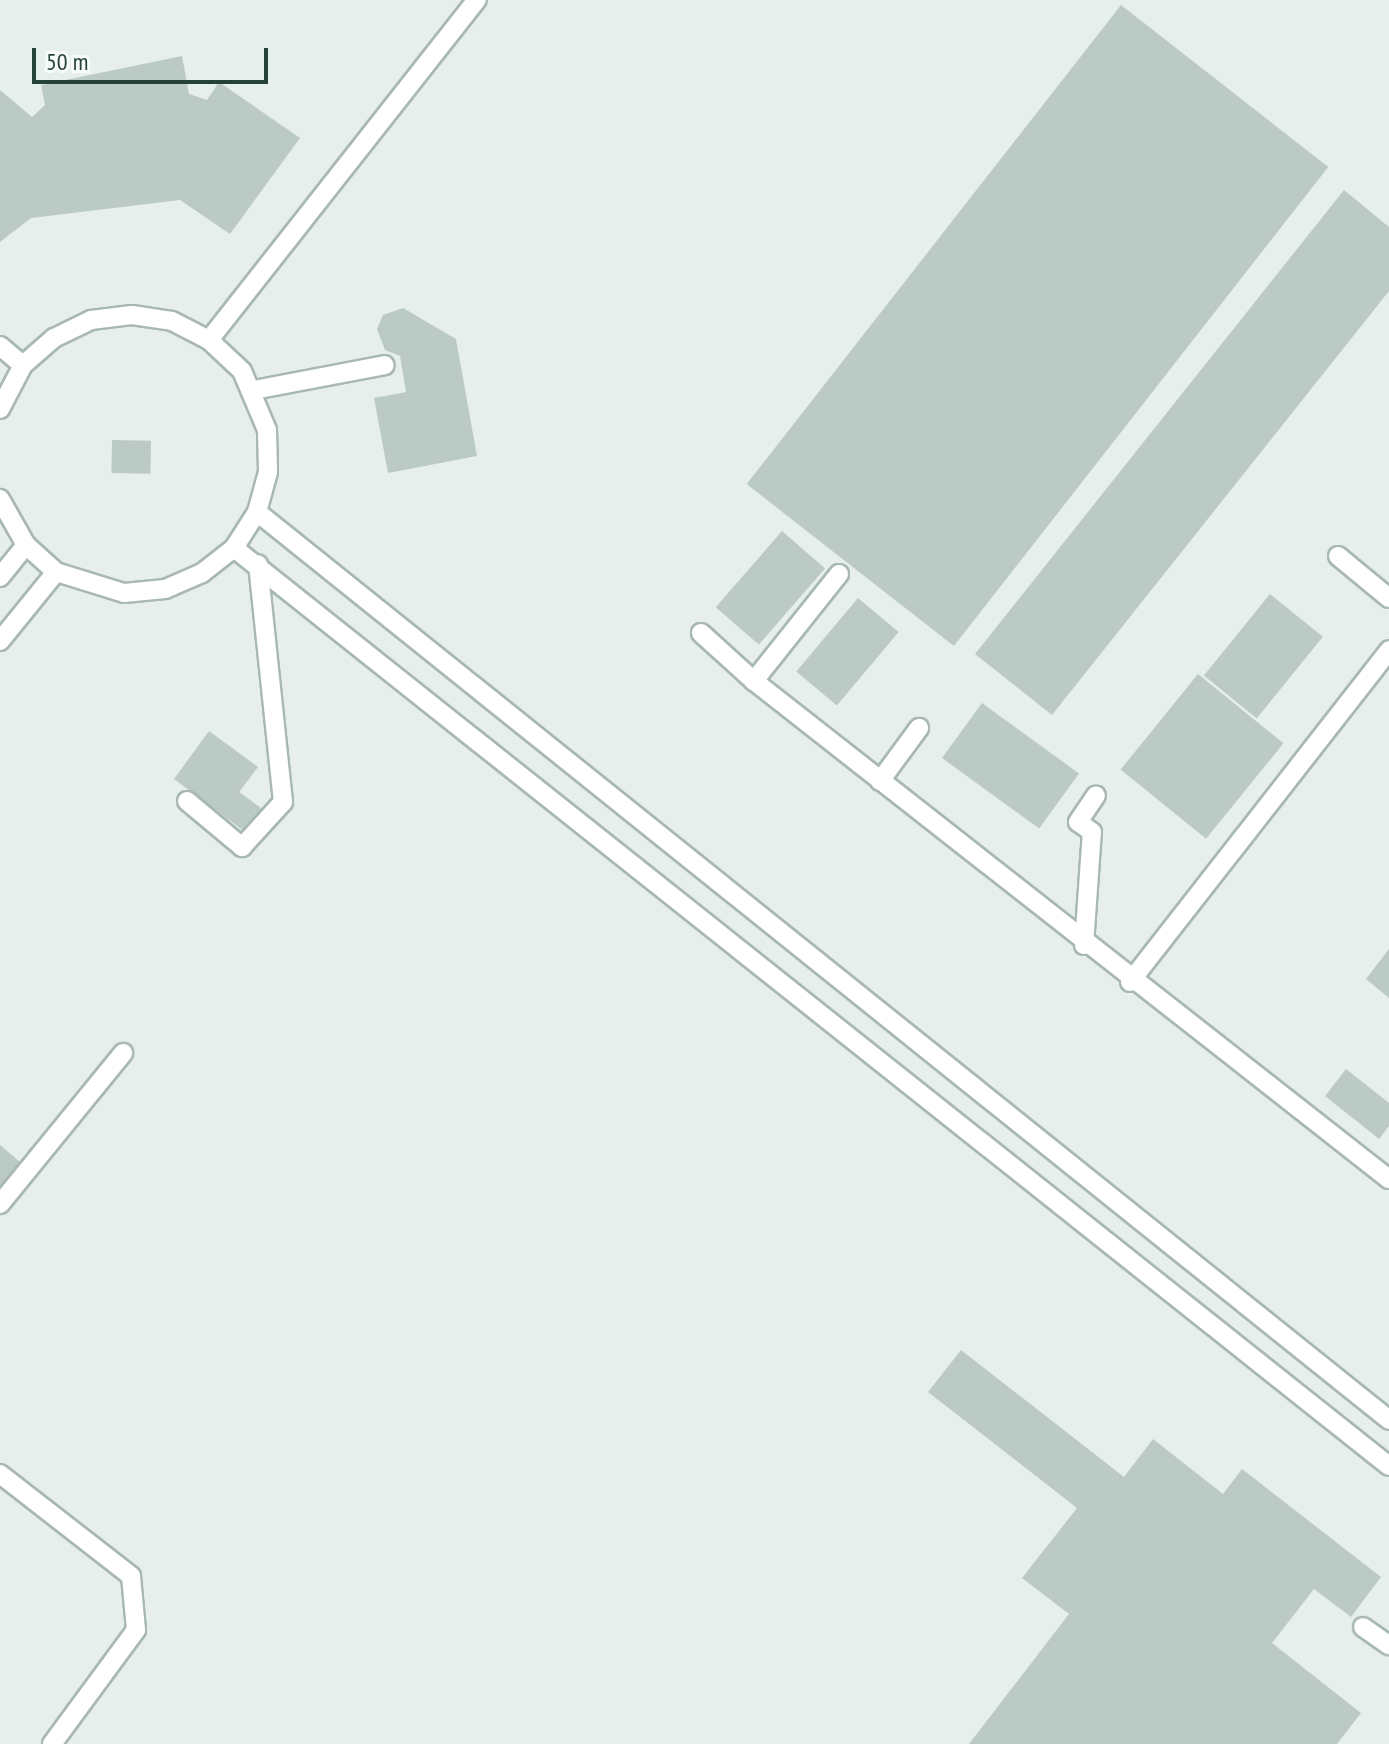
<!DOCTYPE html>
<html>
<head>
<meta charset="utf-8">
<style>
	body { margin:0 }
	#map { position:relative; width:1389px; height:1744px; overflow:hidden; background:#e6efeb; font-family:"PT Sans Narrow",sans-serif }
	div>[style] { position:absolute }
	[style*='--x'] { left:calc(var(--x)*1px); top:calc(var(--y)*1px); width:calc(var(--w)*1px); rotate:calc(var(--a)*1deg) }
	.building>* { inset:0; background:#bbcac4; transform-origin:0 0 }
	.roads { filter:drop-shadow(2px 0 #a8b8b2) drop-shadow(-2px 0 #a8b8b2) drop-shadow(0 2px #a8b8b2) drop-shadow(0 -2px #a8b8b2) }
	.service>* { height:18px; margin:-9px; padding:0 9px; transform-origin:9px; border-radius:9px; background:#fff }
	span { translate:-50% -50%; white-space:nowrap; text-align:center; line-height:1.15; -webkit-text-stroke:6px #f7fbf9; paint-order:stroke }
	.scale { position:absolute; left:32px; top:48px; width:236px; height:36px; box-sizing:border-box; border:4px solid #24423a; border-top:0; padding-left:10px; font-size:24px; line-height:28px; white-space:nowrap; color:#24423a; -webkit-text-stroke:6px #f7fbf9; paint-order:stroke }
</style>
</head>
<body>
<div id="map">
	<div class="building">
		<div style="left:1121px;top:5px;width:263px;height:608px;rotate:38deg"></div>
		<div style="clip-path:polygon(182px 56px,189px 94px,207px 100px,219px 82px,300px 138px,230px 234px,180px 200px,31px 218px,0 242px,0 90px,32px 117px,45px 105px,41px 85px)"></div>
		<div style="clip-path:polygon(1344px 190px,1389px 227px,1389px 291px,1052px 715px,975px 654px)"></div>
		<div style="clip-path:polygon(403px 308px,456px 339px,477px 456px,388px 473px,374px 398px,406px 392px,400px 356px,385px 350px,377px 329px,383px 315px)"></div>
		<div style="left:112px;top:440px;width:39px;height:33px;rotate:1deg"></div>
		<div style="left:782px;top:531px;width:57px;height:101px;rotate:41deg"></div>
		<div style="left:1270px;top:594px;width:68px;height:105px;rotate:39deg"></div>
		<div style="left:858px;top:598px;width:53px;height:96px;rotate:40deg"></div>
		<div style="left:1198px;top:674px;width:110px;height:123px;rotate:39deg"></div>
		<div style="left:982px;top:703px;width:120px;height:68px;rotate:36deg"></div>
		<div style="clip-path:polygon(209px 731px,258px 767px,239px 792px,261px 808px,244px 831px,174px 779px)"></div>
		<div style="clip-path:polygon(1389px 949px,1389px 998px,1366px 979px)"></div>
		<div style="clip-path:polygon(1346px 1069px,1389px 1103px,1389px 1126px,1379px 1139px,1325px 1096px)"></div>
		<div style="clip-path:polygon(0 1145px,27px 1168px,0 1199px)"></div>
		<div style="clip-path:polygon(961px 1350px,1124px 1477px,1153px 1439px,1223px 1494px,1242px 1469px,1381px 1577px,1351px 1617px,1314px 1589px,1272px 1643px,1361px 1713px,1337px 1744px,969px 1744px,1069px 1614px,1022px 1578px,1077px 1508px,928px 1392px)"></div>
	</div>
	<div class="roads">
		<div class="service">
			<div style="--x:209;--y:340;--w:433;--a:-51.8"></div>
			<div style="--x:0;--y:346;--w:30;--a:40"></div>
			<div style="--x:254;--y:390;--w:133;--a:-10.8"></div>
			<div style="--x:0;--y:409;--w:50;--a:-62.4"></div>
			<div style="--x:23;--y:365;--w:41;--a:-41.1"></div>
			<div style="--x:54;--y:338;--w:41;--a:-25.9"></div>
			<div style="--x:91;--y:320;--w:41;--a:-7"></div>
			<div style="--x:132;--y:315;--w:40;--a:8.5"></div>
			<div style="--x:172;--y:321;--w:42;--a:27.2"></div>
			<div style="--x:209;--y:340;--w:45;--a:43.2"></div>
			<div style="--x:242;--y:371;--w:64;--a:67"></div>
			<div style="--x:267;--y:430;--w:42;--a:88.6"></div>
			<div style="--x:268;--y:472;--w:41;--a:105.4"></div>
			<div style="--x:257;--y:512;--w:43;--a:122.6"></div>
			<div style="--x:234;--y:548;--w:41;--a:142"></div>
			<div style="--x:202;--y:573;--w:40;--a:156.6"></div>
			<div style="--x:165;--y:589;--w:41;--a:174.4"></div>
			<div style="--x:124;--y:593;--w:71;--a:-162.8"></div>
			<div style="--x:56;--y:572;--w:40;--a:-138"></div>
			<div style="--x:26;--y:545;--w:53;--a:-119.5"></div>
			<div style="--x:257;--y:512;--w:1451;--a:38.73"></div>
			<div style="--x:234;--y:548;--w:1475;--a:38.48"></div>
			<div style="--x:1338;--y:556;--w:66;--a:39.5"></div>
			<div style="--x:839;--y:574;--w:137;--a:128.5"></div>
			<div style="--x:754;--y:681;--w:807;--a:38.11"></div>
			<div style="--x:0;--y:577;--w:41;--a:-50.9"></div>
			<div style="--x:701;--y:633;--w:72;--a:42.2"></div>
			<div style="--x:0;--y:641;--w:89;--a:-50.9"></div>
			<div style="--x:880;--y:781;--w:66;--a:-53.7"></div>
			<div style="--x:187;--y:801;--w:72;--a:39.9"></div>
			<div style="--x:242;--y:847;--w:61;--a:-47.7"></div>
			<div style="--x:283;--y:802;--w:239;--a:-96"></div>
			<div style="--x:1084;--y:945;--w:113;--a:-86"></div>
			<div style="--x:1092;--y:832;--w:17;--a:-144"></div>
			<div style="--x:1078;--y:822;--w:32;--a:-56"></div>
			<div style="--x:1130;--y:982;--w:421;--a:-52"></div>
			<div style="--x:0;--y:1204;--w:195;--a:-50.8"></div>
			<div style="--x:0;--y:1474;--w:166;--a:37.9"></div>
			<div style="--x:131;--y:1576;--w:54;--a:84.7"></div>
			<div style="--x:136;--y:1630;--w:142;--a:126.4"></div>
			<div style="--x:1363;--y:1627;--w:32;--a:35"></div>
		</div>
	</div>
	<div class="scale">50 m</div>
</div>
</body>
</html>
